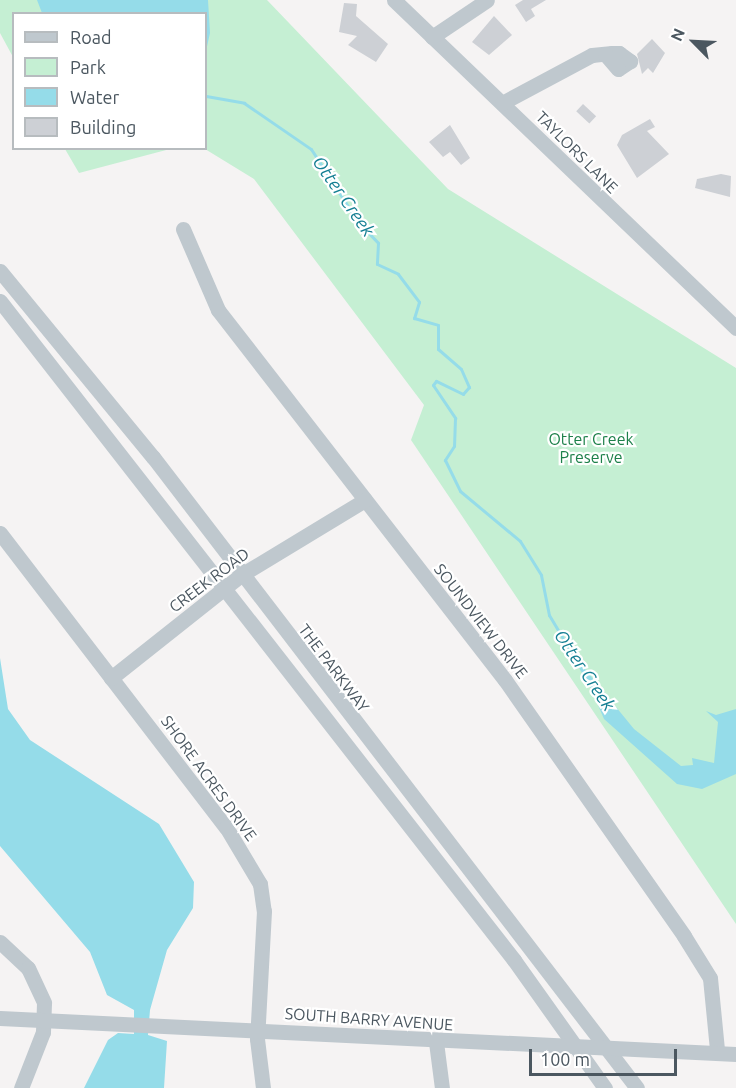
<!DOCTYPE html>
<html>
<head>
<meta charset="utf-8">
<style>
	body { margin:0 }
	#map { position:relative; width:736px; height:1088px; overflow:hidden; background:#f5f3f3; font-family:Ubuntu,sans-serif }
	div>[style] { position:absolute }
	[style*='--x'] { left:calc(var(--x)*1px); top:calc(var(--y)*1px); width:calc(var(--w)*1px); rotate:calc(var(--a)*1deg) }
	.green>* { inset:0; background:#c5efd3 }
	.water>* { inset:0; background:#95dce9 }
	.stream>* { height:3px; margin:-1.5px; padding:0 1.5px; transform-origin:1.5px; border-radius:1.5px; background:#95dce9 }
	.building>* { inset:0; background:#cdd0d5; transform-origin:0 0 }
	.minor>* { height:15px; margin:-7.5px; padding:0 7.5px; transform-origin:7.5px; border-radius:7.5px; background:#bfc8ce }
	span { translate:-50% -50%; white-space:nowrap; text-align:center; line-height:1.15; -webkit-text-stroke:4.5px #fff; paint-order:stroke }
	.street-label { font-size:16px; color:#4b5760 }
	.park-label { font-size:16px; color:#1d804a }
	.water-label { font-size:18px; color:#147f93; font-style:italic }
	.legend { position:absolute; left:12px; top:12px; width:195px; height:138px; box-sizing:border-box; background:#fff; border:2px solid #b7bcbf; margin:0; padding:8px 10px; list-style:none; font-size:18px; color:#4b5760 }
	.legend li { display:flex; align-items:center; gap:12px; height:30px }
	.legend b { width:30px; border:2px solid #b7bcbf }
	.north { position:absolute; left:664px; top:12px; width:60px; height:60px; -webkit-text-stroke:4px #fff; paint-order:stroke; rotate:294deg; font-size:16px; font-weight:700; line-height:24px; text-align:center; color:#4b5760 }
	.north::after { content:''; display:block; margin:auto; width:21px; height:27px; background:#4b5760; clip-path:polygon(50% 0,100% 100%,50% 72%,0 100%) }
	.scale { position:absolute; left:529px; top:1049px; width:148px; height:27px; box-sizing:border-box; border:3px solid #4b5760; border-top:0; padding-left:8px; font-size:18px; line-height:21px; white-space:nowrap; color:#4b5760; -webkit-text-stroke:4px #fff; paint-order:stroke }
</style>
</head>
<body>
<div id="map">
	<div class="green">
		<div style="clip-path:polygon(0 0,267px 0,448px 189px,736px 368px,736px 924px,411px 440px,424px 405px,254px 179px,205px 149px,206px 14px,14px 14px,13px 57px,0 33px)"></div>
		<div style="clip-path:polygon(65px 149px,170px 149px,79px 173px)"></div>
	</div>
	<div class="water">
		<div style="clip-path:polygon(37px 0,208px 0,210px 33px,206px 51px,206px 14px,42px 13px)"></div>
		<div style="clip-path:polygon(0 658px,8px 709px,30px 740px,159px 824px,194px 882px,193px 908px,167px 950px,150px 1010px,148px 1035px,167px 1041px,164px 1088px,84px 1088px,108px 1040px,118px 1033px,134px 1034px,134px 1010px,107px 995px,90px 952px,0 846px)"></div>
		<div style="clip-path:polygon(580px 663px,634px 729px,681px 766px,693px 765px,692px 758px,714px 763px,718px 722px,706px 711px,716px 715px,736px 709px,736px 774px,702px 789px,677px 784px,604px 719px)"></div>
	</div>
	<div class="stream">
		<div style="--x:206;--y:96;--w:39;--a:10"></div>
		<div style="--x:244;--y:103;--w:81;--a:34.5"></div>
		<div style="--x:311;--y:149;--w:87;--a:57.2"></div>
		<div style="--x:358;--y:222;--w:29;--a:46"></div>
		<div style="--x:378;--y:243;--w:21;--a:93"></div>
		<div style="--x:377;--y:264;--w:23;--a:25"></div>
		<div style="--x:398;--y:274;--w:35;--a:53"></div>
		<div style="--x:419;--y:302;--w:17;--a:107"></div>
		<div style="--x:414;--y:318;--w:25;--a:16"></div>
		<div style="--x:438;--y:325;--w:24;--a:90"></div>
		<div style="--x:438;--y:349;--w:30;--a:41"></div>
		<div style="--x:461;--y:369;--w:20;--a:66"></div>
		<div style="--x:469;--y:387;--w:9;--a:131"></div>
		<div style="--x:463;--y:394;--w:30;--a:-154"></div>
		<div style="--x:436;--y:381;--w:5;--a:127"></div>
		<div style="--x:433;--y:385;--w:40;--a:56"></div>
		<div style="--x:455;--y:418;--w:28;--a:92"></div>
		<div style="--x:454;--y:446;--w:17;--a:123"></div>
		<div style="--x:445;--y:460;--w:34;--a:64"></div>
		<div style="--x:460;--y:491;--w:78;--a:39.8"></div>
		<div style="--x:520;--y:541;--w:40;--a:58"></div>
		<div style="--x:541;--y:575;--w:41;--a:78.7"></div>
		<div style="--x:549;--y:615;--w:72;--a:59.2"></div>
	</div>
	<div class="building">
		<div style="clip-path:polygon(523px 0,546px 0,531px 9px,535px 16px,526px 22px,515px 5px)"></div>
		<div style="clip-path:polygon(344px 3px,357px 4px,356px 16px,388px 44px,376px 62px,348px 45px,357px 36px,339px 32px)"></div>
		<div style="clip-path:polygon(494px 16px,512px 35px,489px 55px,472px 42px)"></div>
		<div style="clip-path:polygon(652px 39px,665px 53px,653px 73px,648px 68px,642px 74px,637px 54px)"></div>
		<div style="left:583px;top:104px;width:18px;height:10px;rotate:43deg"></div>
		<div style="clip-path:polygon(650px 119px,655px 127px,647px 131px,669px 154px,637px 178px,617px 145px,622px 135px)"></div>
		<div style="clip-path:polygon(450px 125px,470px 158px,461px 165px,450px 152px,443px 157px,429px 142px)"></div>
		<div style="clip-path:polygon(721px 174px,731px 176px,730px 197px,695px 188px,697px 179px)"></div>
	</div>
	<div class="minor">
		<div style="--x:394;--y:0;--w:474;--a:43.8"></div>
		<div style="--x:432;--y:37;--w:66;--a:-33.9"></div>
		<div style="--x:502;--y:103;--w:102;--a:-28.1"></div>
		<div style="--x:592;--y:55;--w:20;--a:-6"></div>
		<div style="--x:612;--y:53;--w:7;--a:0"></div>
		<div style="--x:619;--y:53;--w:14;--a:36"></div>
		<div style="--x:630;--y:61;--w:14;--a:146"></div>
		<div style="--x:618;--y:69;--w:20;--a:-131"></div>
		<div style="--x:183;--y:229;--w:88;--a:66.6"></div>
		<div style="--x:218;--y:310;--w:468;--a:52.2"></div>
		<div style="--x:505;--y:680;--w:312;--a:55"></div>
		<div style="--x:684;--y:936;--w:49;--a:58.2"></div>
		<div style="--x:710;--y:978;--w:72;--a:84.4"></div>
		<div style="--x:0;--y:271;--w:241;--a:50.6"></div>
		<div style="--x:153;--y:457;--w:795;--a:52.51"></div>
		<div style="--x:0;--y:301;--w:836;--a:52.05"></div>
		<div style="--x:514;--y:960;--w:157;--a:54.6"></div>
		<div style="--x:0;--y:533;--w:371;--a:52.5"></div>
		<div style="--x:226;--y:827;--w:66;--a:59.2"></div>
		<div style="--x:260;--y:884;--w:27;--a:82"></div>
		<div style="--x:264;--y:911;--w:128;--a:93.1"></div>
		<div style="--x:257;--y:1039;--w:49;--a:83"></div>
		<div style="--x:111;--y:678;--w:166;--a:-38.4"></div>
		<div style="--x:241;--y:575;--w:145;--a:-31.2"></div>
		<div style="--x:0;--y:942;--w:38;--a:43"></div>
		<div style="--x:28;--y:968;--w:38;--a:65"></div>
		<div style="--x:44;--y:1003;--w:29;--a:92"></div>
		<div style="--x:43;--y:1032;--w:60;--a:111.4"></div>
		<div style="--x:0;--y:1018;--w:737;--a:2.8"></div>
		<div style="--x:436;--y:1042;--w:46;--a:82.6"></div>
	</div>
	<div class="street-label">
		<span style="left:577px;top:152px;rotate:45deg">TAYLORS LANE</span>
		<span style="left:209px;top:580px;rotate:-37deg">CREEK ROAD</span>
		<span style="left:481px;top:621px;rotate:52deg">SOUNDVIEW DRIVE</span>
		<span style="left:334px;top:668px;rotate:53deg">THE PARKWAY</span>
		<span style="left:209px;top:778px;rotate:54deg">SHORE ACRES DRIVE</span>
		<span style="left:369px;top:1019px;rotate:4deg">SOUTH BARRY AVENUE</span>
	</div>
	<div class="park-label">
		<span style="left:591px;top:448px">Otter Creek<br>Preserve</span>
	</div>
	<div class="water-label">
		<span style="left:344px;top:196px;rotate:55deg">Otter Creek</span>
		<span style="left:585px;top:670px;rotate:56deg">Otter Creek</span>
	</div>
	<ul class="legend">
	<li><b style="height:8px;background:#bfc8ce"></b>Road</li>
	<li><b style="height:16px;background:#c5efd3"></b>Park</li>
	<li><b style="height:16px;background:#95dce9"></b>Water</li>
	<li><b style="height:16px;background:#cdd0d5"></b>Building</li>
	</ul>
	<div class="north">N</div>
	<div class="scale">100 m</div>
</div>
</body>
</html>
